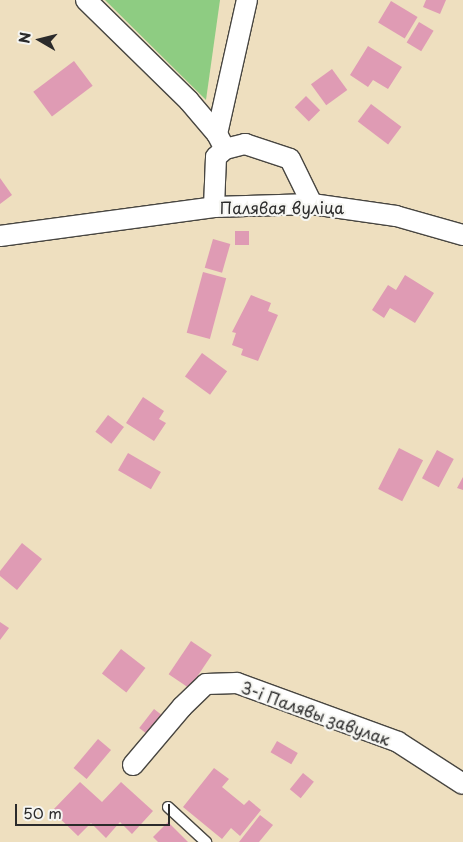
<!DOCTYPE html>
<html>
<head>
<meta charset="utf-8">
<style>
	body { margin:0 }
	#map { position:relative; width:463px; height:842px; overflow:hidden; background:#eedfbf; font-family:"Playpen Sans",sans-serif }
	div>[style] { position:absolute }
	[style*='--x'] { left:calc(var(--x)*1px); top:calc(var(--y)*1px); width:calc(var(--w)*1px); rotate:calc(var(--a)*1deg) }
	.green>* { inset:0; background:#8ecc82 }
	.building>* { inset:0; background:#df9bb4; transform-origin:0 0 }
	.roads { filter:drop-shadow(1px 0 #484641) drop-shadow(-1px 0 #484641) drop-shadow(0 1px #484641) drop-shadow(0 -1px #484641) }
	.service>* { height:10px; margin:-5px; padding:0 5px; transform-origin:5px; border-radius:5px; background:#fff }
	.minor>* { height:20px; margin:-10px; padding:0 10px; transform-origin:10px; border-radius:10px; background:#fff }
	span { translate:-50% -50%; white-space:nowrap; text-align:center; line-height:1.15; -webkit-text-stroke:4.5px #f6f6f2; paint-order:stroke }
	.street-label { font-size:16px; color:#2b2b2b }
	.north { position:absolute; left:15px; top:15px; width:50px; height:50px; -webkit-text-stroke:4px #f6f6f2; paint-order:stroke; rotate:278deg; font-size:14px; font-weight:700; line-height:20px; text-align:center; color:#2b2b2b }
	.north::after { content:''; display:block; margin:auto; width:18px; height:22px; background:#2b2b2b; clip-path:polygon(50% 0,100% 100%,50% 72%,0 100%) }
	.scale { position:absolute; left:15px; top:804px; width:155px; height:22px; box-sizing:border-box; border:2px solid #2b2b2b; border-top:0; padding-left:6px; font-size:15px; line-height:18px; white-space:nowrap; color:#2b2b2b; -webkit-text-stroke:4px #f6f6f2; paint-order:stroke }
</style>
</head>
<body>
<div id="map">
	<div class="green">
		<div style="clip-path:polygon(105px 0,220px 0,206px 100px)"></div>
	</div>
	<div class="building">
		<div style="clip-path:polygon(426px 0,446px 0,440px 14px,423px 7px)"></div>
		<div style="left:391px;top:1px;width:31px;height:25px;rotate:31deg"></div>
		<div style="left:419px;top:22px;width:17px;height:24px;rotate:31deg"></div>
		<div style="clip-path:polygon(368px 46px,402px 67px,388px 89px,373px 80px,368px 87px,350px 75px)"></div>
		<div style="left:74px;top:61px;width:31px;height:51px;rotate:53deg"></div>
		<div style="left:332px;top:69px;width:26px;height:26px;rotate:54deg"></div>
		<div style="left:306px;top:96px;width:20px;height:16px;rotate:45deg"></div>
		<div style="left:371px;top:104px;width:38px;height:22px;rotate:37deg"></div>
		<div style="clip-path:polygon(0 178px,12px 195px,0 204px)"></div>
		<div style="left:235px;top:231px;width:14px;height:14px"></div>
		<div style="left:213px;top:239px;width:18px;height:30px;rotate:16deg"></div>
		<div style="left:203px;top:272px;width:24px;height:63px;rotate:15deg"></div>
		<div style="clip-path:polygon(405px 275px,434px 293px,415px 323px,390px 308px,384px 318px,372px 310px,388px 285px,396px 290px)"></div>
		<div style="clip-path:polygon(251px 295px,271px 303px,268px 311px,278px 315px,258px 361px,241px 355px,243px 349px,232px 345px,236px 333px,232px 332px)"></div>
		<div style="left:202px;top:353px;width:31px;height:29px;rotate:36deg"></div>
		<div style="clip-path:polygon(143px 397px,164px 411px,159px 419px,166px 423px,154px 441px,126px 423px)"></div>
		<div style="left:108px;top:415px;width:20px;height:21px;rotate:37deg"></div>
		<div style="left:399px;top:448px;width:27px;height:46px;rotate:27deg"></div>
		<div style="left:437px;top:450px;width:19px;height:32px;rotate:28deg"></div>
		<div style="left:128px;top:453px;width:38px;height:20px;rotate:30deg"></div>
		<div style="clip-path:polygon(463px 477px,463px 490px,457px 488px)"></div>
		<div style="clip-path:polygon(22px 543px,42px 559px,17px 590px,0 576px,0 571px)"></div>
		<div style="clip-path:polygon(0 622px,9px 628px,0 640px)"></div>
		<div style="left:191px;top:641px;width:25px;height:40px;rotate:34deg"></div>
		<div style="left:121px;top:649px;width:31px;height:31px;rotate:38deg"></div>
		<div style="left:154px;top:709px;width:16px;height:24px;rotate:38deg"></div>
		<div style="left:98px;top:739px;width:17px;height:38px;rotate:40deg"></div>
		<div style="left:277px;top:741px;width:24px;height:13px;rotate:30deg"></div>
		<div style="clip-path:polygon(214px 768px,229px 779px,222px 787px,244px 805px,249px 800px,261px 810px,240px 836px,231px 828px,222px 839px,183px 807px)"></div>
		<div style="left:303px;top:773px;width:14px;height:21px;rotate:39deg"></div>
		<div style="clip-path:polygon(80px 782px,102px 802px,121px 782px,153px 811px,132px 834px,120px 822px,106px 838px,91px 823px,78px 836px,52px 811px)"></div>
		<div style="clip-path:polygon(260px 815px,273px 825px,259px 842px,239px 842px)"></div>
		<div style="clip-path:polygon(168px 822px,188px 842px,158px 842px,153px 837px)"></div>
	</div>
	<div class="roads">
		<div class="service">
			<div style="--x:168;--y:807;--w:52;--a:42.6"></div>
		</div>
		<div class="minor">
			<div style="--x:86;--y:0;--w:144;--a:44.4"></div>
			<div style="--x:189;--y:101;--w:43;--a:49.7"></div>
			<div style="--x:217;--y:134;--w:17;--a:62"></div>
			<div style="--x:217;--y:134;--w:137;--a:-77.4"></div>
			<div style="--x:214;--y:207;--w:50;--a:-87.7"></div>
			<div style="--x:216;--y:157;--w:12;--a:-42"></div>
			<div style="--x:225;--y:149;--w:21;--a:-14"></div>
			<div style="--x:245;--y:144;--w:47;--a:18.4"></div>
			<div style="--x:290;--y:159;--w:50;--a:63.9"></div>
			<div style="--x:0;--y:236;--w:216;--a:-7.7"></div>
			<div style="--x:214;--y:207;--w:98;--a:-1.8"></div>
			<div style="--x:312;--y:204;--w:85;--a:8.1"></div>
			<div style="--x:396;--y:216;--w:70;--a:15.8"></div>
			<div style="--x:133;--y:765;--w:76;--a:-49.8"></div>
			<div style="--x:182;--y:707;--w:33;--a:-44"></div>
			<div style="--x:206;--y:684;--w:31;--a:-2"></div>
			<div style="--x:237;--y:683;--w:171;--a:20.1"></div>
			<div style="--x:398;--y:742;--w:77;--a:32.9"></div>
		</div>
	</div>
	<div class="street-label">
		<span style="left:282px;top:207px">Палявая вуліца</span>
		<span style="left:316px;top:713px;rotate:20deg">3-і Палявы завулак</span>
	</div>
	<div class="north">N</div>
	<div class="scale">50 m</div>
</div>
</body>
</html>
